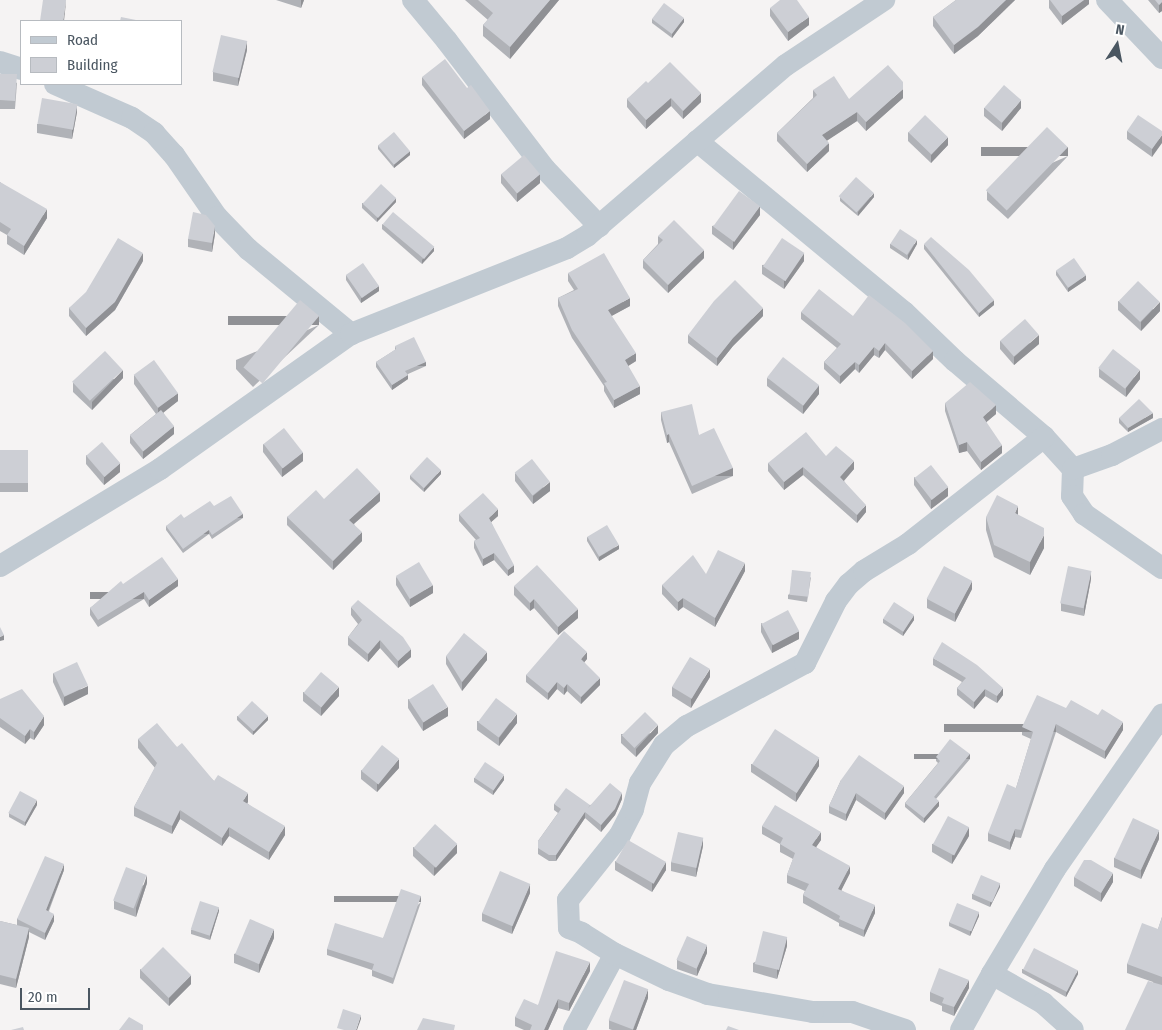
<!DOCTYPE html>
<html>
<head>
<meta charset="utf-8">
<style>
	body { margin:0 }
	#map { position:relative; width:1162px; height:1030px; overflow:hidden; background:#f5f3f3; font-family:"Fira Sans Condensed",sans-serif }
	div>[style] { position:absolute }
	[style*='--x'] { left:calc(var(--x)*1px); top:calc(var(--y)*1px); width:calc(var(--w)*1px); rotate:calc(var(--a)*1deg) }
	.street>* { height:22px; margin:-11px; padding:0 11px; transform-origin:11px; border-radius:11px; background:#c1cad2 }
	.wall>* { inset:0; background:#b0b2b7; transform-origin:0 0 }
	.shaded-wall>* { inset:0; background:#909195; transform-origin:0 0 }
	.building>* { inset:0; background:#cdcfd5; transform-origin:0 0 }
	span { translate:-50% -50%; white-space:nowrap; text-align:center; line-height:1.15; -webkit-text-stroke:4px #fff; paint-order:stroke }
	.legend { position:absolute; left:20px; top:20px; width:162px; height:65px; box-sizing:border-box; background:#fff; border:1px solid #b7bbc0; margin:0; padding:6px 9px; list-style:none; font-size:15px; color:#4a5661 }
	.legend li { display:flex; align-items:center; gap:10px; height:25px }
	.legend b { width:25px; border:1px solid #b7bbc0 }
	.north { position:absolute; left:1092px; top:20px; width:50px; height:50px; -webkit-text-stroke:4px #fff; paint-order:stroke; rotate:11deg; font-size:14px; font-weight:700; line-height:20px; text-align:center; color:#4a5661 }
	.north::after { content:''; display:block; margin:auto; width:18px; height:22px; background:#4a5661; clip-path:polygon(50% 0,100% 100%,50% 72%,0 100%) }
	.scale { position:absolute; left:20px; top:988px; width:70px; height:22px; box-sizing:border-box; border:2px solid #4a5661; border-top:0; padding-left:6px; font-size:15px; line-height:18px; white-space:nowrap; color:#4a5661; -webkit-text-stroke:4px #fff; paint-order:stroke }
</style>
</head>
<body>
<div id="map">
	<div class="street">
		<div style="--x:413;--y:0;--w:53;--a:50.3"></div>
		<div style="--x:447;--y:41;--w:161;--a:52.6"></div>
		<div style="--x:545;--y:169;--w:79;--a:46.5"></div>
		<div style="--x:1107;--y:0;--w:80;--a:46.5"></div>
		<div style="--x:0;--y:62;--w:22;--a:18"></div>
		<div style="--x:55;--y:84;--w:84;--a:23.8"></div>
		<div style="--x:132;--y:118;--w:27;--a:34"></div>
		<div style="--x:154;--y:133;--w:30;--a:48"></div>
		<div style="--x:174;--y:155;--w:75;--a:55.3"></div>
		<div style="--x:217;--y:217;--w:45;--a:45.9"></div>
		<div style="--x:248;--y:249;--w:134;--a:39.5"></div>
		<div style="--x:697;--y:141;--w:268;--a:39.6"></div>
		<div style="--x:904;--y:312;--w:71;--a:43.9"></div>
		<div style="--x:955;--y:361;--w:117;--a:40.5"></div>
		<div style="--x:1044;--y:437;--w:43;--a:47.8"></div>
		<div style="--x:1073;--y:469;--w:27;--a:92"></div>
		<div style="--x:1072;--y:496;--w:22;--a:56"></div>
		<div style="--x:1084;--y:514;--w:95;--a:34.7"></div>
		<div style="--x:1073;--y:469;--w:41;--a:-19.7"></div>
		<div style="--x:1112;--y:455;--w:56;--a:-27.5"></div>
		<div style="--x:0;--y:566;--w:187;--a:-31.2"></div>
		<div style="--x:160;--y:469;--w:234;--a:-35.3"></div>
		<div style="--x:351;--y:334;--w:232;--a:-21.7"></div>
		<div style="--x:567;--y:248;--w:23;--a:-31"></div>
		<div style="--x:587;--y:236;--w:262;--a:-40.7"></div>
		<div style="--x:786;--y:65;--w:118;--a:-33.6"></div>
		<div style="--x:992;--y:974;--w:59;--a:29.6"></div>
		<div style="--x:1043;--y:1003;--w:40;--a:42"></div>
		<div style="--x:574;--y:1030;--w:86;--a:-61.7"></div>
		<div style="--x:905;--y:1030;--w:56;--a:-161.2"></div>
		<div style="--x:852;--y:1012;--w:39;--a:180"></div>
		<div style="--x:813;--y:1012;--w:107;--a:-170.3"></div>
		<div style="--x:708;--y:994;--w:41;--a:-160.3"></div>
		<div style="--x:669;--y:980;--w:60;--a:-154.3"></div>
		<div style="--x:615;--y:954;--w:39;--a:-148"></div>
		<div style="--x:582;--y:933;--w:14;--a:-159"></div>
		<div style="--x:569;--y:928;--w:28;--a:-92"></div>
		<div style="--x:568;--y:900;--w:83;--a:-51.3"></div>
		<div style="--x:620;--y:835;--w:29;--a:-63"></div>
		<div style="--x:633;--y:809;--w:27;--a:-75"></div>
		<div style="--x:640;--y:783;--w:45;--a:-57.7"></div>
		<div style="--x:664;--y:745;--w:30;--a:-40"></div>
		<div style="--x:687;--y:726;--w:134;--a:-28.1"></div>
		<div style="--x:805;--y:663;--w:69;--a:-63.4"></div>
		<div style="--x:836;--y:601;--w:21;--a:-53"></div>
		<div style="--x:849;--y:584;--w:20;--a:-41"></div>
		<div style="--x:864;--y:571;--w:52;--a:-31.5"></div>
		<div style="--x:908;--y:544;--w:173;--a:-38.2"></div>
		<div style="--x:961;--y:1030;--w:64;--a:-61"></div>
		<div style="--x:992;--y:974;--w:122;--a:-59"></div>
		<div style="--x:1055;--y:869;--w:188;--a:-55.2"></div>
	</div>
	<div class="wall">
		<div style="clip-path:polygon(276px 0,304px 0,301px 8px)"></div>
		<div style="clip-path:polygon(465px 0,559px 0,510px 59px,483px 36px,483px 25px,488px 20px)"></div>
		<div style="clip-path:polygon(956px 0,1015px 0,978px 36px,954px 54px,933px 26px,933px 17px)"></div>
		<div style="clip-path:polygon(1049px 0,1089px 0,1089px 4px,1062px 25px,1049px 8px)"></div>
		<div style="clip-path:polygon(1148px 0,1162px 0,1162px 11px,1159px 13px)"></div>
		<div style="clip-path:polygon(770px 8px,809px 25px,788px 41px,770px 16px)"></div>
		<div style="clip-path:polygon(652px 19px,684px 22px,672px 38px,652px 23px)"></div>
		<div style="clip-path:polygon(247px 50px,238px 86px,213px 81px,213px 72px)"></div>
		<div style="clip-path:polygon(0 74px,17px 83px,15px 109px,0 109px)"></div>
		<div style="clip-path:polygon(422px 77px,490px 119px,464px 139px,422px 85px)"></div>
		<div style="clip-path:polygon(648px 83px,701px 102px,683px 119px,671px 106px,646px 129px,627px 107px,627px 99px)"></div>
		<div style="clip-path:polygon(813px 90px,849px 99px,903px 98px,866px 131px,857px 121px,827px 140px,829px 151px,807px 172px,777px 141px,777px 133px,813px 98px)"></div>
		<div style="clip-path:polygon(984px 108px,1021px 108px,1002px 131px,984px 116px)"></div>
		<div style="clip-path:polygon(77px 112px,72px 139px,37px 133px,37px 124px)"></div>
		<div style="clip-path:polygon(1127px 131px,1162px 131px,1152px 157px,1127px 139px)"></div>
		<div style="clip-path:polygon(908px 132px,948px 145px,931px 163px,908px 141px)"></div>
		<div style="clip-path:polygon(378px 145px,410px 155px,394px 168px,378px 149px)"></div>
		<div style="clip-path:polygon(1068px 156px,1008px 219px,987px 200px,987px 191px)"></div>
		<div style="clip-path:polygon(501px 174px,540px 183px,517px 202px,501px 183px)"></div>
		<div style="clip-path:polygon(0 182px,47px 218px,24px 255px,7px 244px,7px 235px,0 231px)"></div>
		<div style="clip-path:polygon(840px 197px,874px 197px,858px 216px,840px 201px)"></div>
		<div style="clip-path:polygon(396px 202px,377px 222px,362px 208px,362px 203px)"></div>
		<div style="clip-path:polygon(760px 215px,733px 250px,712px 234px,712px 226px)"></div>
		<div style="clip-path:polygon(382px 224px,434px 251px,422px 264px,382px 229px)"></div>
		<div style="clip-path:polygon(215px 234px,212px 252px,188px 247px,188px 239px)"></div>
		<div style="clip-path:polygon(658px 236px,704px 258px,668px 293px,643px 268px,643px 260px,658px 244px)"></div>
		<div style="clip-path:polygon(890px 244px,917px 244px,908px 260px,890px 248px)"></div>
		<div style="clip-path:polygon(924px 244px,994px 305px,979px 317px,924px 249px)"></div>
		<div style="clip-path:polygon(143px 261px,115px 310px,86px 336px,69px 316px,69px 308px)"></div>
		<div style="clip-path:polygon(804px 261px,784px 289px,762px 274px,762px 265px)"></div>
		<div style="clip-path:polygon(1056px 271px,1086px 280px,1068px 292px,1056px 275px)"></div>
		<div style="clip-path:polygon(568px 273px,630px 306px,611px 316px,636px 361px,628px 366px,640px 394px,614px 408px,604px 391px,604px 386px,572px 338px,558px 306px,558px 298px,574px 290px,568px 281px)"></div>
		<div style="clip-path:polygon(346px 275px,379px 291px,361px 303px,346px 280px)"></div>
		<div style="clip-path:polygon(1118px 301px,1160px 311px,1141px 331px,1118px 310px)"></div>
		<div style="clip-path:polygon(801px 312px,853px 316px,933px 359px,912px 379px,885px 350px,879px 358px,874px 355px,859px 373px,855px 369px,840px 384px,824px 369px,824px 362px,837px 348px,801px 319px)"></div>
		<div style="clip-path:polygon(763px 316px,733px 346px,717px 366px,688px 343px,688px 335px)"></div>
		<div style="clip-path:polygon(319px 325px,253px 387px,236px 369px,236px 360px)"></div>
		<div style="clip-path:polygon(1000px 341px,1039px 344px,1014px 365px,1000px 349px)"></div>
		<div style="clip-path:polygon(395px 346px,426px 366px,408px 374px,408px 379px,392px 390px,376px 367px,376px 362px,395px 350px)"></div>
		<div style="clip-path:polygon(1099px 368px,1140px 379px,1126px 397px,1099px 377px)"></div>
		<div style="clip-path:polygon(134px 375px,178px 401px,163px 412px,174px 434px,143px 459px,130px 443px,130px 435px,156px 414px,134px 384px)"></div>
		<div style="clip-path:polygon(123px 378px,92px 410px,73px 392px,73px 383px)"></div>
		<div style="clip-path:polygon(767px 378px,819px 394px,803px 414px,767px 386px)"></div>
		<div style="clip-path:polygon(945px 403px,996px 414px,986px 422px,1002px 453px,981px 470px,967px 451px,959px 453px,945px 411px)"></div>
		<div style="clip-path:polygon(661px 412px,699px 435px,733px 476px,692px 494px,669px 442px,667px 443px,661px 420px)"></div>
		<div style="clip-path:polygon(1119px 418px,1153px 418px,1128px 432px,1119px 423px)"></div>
		<div style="clip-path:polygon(263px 444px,303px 461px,282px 477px,263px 452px)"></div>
		<div style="left:0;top:450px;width:28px;height:42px"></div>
		<div style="clip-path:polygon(86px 455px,120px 472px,104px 485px,86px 464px)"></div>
		<div style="clip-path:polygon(826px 456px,854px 469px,844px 481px,866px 512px,857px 523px,803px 475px,784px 490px,768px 471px,768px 463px)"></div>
		<div style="clip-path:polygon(515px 473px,550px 491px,533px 504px,515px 481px)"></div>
		<div style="clip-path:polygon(441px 474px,424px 492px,410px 479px,410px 475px)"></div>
		<div style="clip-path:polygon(914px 477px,948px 496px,931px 509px,914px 485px)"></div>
		<div style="clip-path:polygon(324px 499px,380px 501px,354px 524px,362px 541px,333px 570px,287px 525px,287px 517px)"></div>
		<div style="clip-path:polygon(214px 506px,243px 518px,212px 539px,209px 534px,183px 553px,166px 530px,166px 526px)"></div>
		<div style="clip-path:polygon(459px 514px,498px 516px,491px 522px,514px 572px,508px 576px,494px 560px,483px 566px,474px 548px,474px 541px,476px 540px,459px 521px)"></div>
		<div style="clip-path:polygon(1018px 515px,1044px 548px,1030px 575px,994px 557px,986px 530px,986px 517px)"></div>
		<div style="clip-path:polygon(587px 537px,619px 549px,599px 561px,587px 541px)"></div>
		<div style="clip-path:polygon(745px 571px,715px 627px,683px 607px,678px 611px,662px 594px,662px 585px,706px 574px)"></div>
		<div style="clip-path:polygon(396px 577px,433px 593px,410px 607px,396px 585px)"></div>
		<div style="clip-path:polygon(811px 577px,807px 602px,788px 599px,788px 595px)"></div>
		<div style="clip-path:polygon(1091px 579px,1084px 616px,1061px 611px,1061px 603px)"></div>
		<div style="clip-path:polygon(123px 584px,178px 586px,149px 607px,144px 599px,98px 627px,90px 615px,90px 608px)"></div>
		<div style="clip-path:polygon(514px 586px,578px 618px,558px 635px,534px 608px,530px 611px,514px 595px)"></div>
		<div style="clip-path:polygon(972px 589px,955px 622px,927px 608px,927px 599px)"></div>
		<div style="clip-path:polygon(351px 607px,411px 657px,398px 668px,380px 648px,368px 662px,348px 645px,348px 637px,358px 624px,351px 615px)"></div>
		<div style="clip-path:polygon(883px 619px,914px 620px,903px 636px,883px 623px)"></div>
		<div style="clip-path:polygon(761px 623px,799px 639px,772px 653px,761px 632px)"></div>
		<div style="clip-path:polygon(446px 656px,487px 660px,462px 691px,446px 664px)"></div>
		<div style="clip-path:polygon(933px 658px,1003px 695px,997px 703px,985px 696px,974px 709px,957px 695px,957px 688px,962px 682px,933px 665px)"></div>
		<div style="clip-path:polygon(587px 659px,584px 662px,600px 685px,581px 704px,567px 691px,564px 695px,557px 689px,548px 700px,526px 682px,526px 675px)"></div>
		<div style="clip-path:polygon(53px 673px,88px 694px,64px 706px,53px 682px)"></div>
		<div style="clip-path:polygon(710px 677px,691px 708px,672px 696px,672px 687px)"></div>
		<div style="clip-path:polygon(303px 692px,339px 696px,321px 716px,303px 701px)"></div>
		<div style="clip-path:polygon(0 699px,44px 725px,34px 740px,30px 738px,25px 744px,0 727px)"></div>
		<div style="clip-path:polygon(408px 699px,448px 716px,423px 731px,408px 708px)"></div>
		<div style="clip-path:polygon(1066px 708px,1123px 730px,1105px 759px,1056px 732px,1021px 838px,1015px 837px,1010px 850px,988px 841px,988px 833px,1016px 788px,1031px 739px,1022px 735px,1022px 727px)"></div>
		<div style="clip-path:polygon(237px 716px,268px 720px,253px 735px,237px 720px)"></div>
		<div style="clip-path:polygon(477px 721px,517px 723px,499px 746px,477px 730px)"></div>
		<div style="clip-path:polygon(658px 733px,636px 757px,621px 743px,621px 734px)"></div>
		<div style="clip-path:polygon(138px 739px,177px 747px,214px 781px,248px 802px,247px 803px,285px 835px,269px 860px,229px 836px,222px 846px,180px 819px,172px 834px,134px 816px,134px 807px,155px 768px,138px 748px)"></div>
		<div style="clip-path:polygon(936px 757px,970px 759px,936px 799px,939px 806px,924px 823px,905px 807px,905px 803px,938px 763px,936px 761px)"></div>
		<div style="clip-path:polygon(751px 764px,819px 766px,796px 802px,751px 772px)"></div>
		<div style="clip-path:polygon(399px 768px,377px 792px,361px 779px,361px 770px)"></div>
		<div style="clip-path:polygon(474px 778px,504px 780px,493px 795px,474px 782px)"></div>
		<div style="clip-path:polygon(841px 780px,904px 793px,885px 820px,856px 800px,846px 821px,829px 813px,829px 806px)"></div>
		<div style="clip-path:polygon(622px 799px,615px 815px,601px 832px,585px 818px,556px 861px,549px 861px,538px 854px,538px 841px,558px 813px,554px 810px,554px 804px,590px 805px)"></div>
		<div style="clip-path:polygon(37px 805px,25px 826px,9px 817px,9px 813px)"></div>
		<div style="clip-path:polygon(762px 826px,821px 840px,816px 847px,850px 873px,841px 890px,875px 913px,864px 937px,839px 926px,839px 923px,803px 903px,803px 895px,805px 891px,787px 883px,787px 875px,793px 859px,780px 852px,780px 844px,762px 834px)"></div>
		<div style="clip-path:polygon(969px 836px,952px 864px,932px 852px,932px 844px)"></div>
		<div style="clip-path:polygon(1159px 839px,1141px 879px,1114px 867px,1114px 858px)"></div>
		<div style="clip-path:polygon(703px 846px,696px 877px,671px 871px,671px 862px)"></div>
		<div style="clip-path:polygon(413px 847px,457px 853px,434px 876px,413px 856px)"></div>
		<div style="clip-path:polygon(615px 861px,666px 870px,652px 892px,615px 870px)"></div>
		<div style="clip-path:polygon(64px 870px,49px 911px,54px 921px,45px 940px,29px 932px,29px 937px,16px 988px,0 984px,0 921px,17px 925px,17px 919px)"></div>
		<div style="clip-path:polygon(1074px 877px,1113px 882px,1101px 902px,1074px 886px)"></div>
		<div style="clip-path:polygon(147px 883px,136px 917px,114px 909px,114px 901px)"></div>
		<div style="clip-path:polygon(1000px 887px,990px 907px,972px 899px,972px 894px)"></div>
		<div style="clip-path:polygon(530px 893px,512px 934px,482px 921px,482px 913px)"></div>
		<div style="clip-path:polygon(421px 902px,393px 984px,372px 976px,372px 970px,327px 955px,327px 949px,383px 938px)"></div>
		<div style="clip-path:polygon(219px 911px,210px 940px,191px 934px,191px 930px)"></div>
		<div style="clip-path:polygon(979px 916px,970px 936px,949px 926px,949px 922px)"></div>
		<div style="clip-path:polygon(1162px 917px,1162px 1030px,1153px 982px,1127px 973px,1127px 964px,1158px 929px)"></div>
		<div style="clip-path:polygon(274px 938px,259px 973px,234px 963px,234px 954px)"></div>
		<div style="clip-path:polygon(787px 946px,777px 979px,753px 972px,753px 963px)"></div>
		<div style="clip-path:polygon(707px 953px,697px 976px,677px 969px,677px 960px)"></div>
		<div style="clip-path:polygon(140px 969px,191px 984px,169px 1006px,140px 978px)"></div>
		<div style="clip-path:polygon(1022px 969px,1078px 974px,1066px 997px,1022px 973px)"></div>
		<div style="clip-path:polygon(590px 971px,569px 1011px,558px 1008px,548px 1030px,524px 1030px,515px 1026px,515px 1017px,538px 1005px)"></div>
		<div style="clip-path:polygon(969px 988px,954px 1016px,942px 1011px,942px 1006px,930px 1001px,930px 992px)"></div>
		<div style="clip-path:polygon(648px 998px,636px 1030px,612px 1030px,609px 1029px,609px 1020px)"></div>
	</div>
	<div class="shaded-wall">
		<div style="clip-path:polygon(66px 0,66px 2px,64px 21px,63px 21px)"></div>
		<div style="clip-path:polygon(301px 0,304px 0,301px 8px)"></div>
		<div style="clip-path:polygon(550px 0,559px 0,510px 59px,510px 47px)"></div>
		<div style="clip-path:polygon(1006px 0,1015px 0,978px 36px,954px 54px,954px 45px)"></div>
		<div style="clip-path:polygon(1084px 0,1089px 0,1089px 4px,1062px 25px,1062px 16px)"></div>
		<div style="clip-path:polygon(1162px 2px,1162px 11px,1159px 13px,1159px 5px)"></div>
		<div style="clip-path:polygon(809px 17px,809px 25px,788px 41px,788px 32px)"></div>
		<div style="clip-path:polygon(684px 18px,684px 22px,672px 38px,672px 33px)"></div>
		<div style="clip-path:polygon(247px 41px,247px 50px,238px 86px,238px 78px)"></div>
		<div style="clip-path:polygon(903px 89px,903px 98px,866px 131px,866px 122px)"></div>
		<div style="clip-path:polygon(701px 93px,701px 102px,683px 119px,683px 111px)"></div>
		<div style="clip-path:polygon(671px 98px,671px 106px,646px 129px,646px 120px)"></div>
		<div style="clip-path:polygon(1021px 100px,1021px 108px,1002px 131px,1002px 123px)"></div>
		<div style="clip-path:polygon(77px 104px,77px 112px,72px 139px,72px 130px)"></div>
		<div style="clip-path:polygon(490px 111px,490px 119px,464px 139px,464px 131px)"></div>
		<div style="clip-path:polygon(857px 112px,857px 121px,822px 144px,822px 135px)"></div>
		<div style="clip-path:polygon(1162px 135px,1162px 143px,1152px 157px,1152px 149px)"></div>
		<div style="clip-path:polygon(948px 137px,948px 145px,931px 163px,931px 155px)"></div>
		<div style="clip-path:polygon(829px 143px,829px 151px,807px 172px,807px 164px)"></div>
		<div style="left:1068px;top:147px;width:9px;height:87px;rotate:90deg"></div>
		<div style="clip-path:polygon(410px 151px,410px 155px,394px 168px,394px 164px)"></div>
		<div style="clip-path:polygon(540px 174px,540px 183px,517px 202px,517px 193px)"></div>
		<div style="clip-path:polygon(874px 193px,874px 197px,858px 216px,858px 212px)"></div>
		<div style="clip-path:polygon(396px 198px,396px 202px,377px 222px,377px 218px)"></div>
		<div style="clip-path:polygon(760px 206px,760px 215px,733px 250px,733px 241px)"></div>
		<div style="clip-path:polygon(47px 209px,47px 218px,24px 255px,24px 246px)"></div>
		<div style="clip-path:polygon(215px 226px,215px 234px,212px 252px,212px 243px)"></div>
		<div style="clip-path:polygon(917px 240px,917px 244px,908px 260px,908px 255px)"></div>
		<div style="clip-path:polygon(434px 247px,434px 251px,422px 264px,422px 260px)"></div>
		<div style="clip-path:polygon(704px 250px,704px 258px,668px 293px,668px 285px)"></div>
		<div style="clip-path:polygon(143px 253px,143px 261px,115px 310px,86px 336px,86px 328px)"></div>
		<div style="clip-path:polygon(804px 253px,804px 261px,784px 289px,784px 281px)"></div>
		<div style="clip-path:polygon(1086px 275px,1086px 280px,1068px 292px,1068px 288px)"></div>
		<div style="clip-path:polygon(379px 286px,379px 291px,361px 303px,361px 298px)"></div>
		<div style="clip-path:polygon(630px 298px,630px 306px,608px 318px,608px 310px)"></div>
		<div style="clip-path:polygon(994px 300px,994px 305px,979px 317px,979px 313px)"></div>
		<div style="clip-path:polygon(1160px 302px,1160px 311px,1141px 331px,1141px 322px)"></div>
		<div style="clip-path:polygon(763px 308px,763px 316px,733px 346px,717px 366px,717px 358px,733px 338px)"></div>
		<div style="left:319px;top:316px;width:9px;height:91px;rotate:90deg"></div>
		<div style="clip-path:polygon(1039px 335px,1039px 344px,1014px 365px,1014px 357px)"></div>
		<div style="clip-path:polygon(885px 343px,885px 350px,879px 358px,879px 351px)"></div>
		<div style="clip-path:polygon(874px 347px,874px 355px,859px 373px,859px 365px)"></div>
		<div style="clip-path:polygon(933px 351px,933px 359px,912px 379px,912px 371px)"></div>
		<div style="clip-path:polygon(636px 353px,636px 361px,625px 368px,625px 360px)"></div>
		<div style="left:426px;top:362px;width:4px;height:23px;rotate:90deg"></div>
		<div style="clip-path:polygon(855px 362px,855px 369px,840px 384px,840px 376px)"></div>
		<div style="clip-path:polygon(123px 370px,123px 378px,92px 410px,92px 402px)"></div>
		<div style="clip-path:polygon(1140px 370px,1140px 379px,1126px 397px,1126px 388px)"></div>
		<div style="clip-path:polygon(408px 375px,408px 379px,392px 390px,392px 385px)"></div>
		<div style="clip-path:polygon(819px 385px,819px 394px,803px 414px,803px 405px)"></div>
		<div style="clip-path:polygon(640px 386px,640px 394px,614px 408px,614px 400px)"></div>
		<div style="clip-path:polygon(178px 393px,178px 401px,158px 417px,158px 408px)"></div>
		<div style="clip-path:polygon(996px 405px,996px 414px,983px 425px,983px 417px)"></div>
		<div style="clip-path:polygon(1153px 413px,1153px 418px,1128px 432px,1128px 428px)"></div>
		<div style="clip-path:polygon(174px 426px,174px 434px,143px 459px,143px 451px)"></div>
		<div style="clip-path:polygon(669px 434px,669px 442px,667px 443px,667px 435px)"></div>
		<div style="clip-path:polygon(967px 442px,967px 451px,959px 453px,959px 445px)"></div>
		<div style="clip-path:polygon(1002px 445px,1002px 453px,981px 470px,981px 462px)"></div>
		<div style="clip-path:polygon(303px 452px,303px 461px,282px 477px,282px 468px)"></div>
		<div style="clip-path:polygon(854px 461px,854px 469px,840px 485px,840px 477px)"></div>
		<div style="clip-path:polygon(120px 463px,120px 472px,104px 485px,104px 477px)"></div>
		<div style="clip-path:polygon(803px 467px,803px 475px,784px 490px,784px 482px)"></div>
		<div style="left:733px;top:468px;width:8px;height:45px;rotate:90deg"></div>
		<div style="clip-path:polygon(441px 470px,441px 474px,424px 492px,424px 488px)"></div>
		<div style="clip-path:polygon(550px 482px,550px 491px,533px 504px,533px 496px)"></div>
		<div style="clip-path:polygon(948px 487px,948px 496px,931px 509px,931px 500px)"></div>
		<div style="clip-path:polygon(380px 492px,380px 501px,349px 528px,349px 520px)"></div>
		<div style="clip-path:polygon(866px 505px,866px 512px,857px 523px,857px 515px)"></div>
		<div style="clip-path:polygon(1018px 506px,1018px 519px,1015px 513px)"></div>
		<div style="clip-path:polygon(498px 509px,498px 516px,489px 524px,489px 518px)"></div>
		<div style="left:243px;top:514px;width:4px;height:37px;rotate:90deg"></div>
		<div style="left:209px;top:530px;width:4px;height:32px;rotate:90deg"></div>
		<div style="clip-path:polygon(362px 532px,362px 541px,333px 570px,333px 561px)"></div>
		<div style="clip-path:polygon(1044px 535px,1044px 548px,1030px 575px,1030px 562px)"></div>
		<div style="clip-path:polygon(619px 545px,619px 549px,599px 561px,599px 557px)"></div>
		<div style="clip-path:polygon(494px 553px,494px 560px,483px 566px,483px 559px)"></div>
		<div style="clip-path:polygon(745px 563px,745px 571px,715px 627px,715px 618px)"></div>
		<div style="clip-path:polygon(514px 565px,514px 572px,508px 576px,508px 570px)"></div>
		<div style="clip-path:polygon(1091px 571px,1091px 579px,1084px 616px,1084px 607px)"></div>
		<div style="clip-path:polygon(178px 579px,178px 586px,149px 607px,149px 600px)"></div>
		<div style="clip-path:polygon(972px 581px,972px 589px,955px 622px,955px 613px)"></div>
		<div style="clip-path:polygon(433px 585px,433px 593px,410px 607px,410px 599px)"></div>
		<div style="left:144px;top:592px;width:7px;height:54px;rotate:90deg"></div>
		<div style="clip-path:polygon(683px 598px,683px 607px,678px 611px,678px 602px)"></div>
		<div style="clip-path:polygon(534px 599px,534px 608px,530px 611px,530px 603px)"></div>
		<div style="clip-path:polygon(578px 609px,578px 618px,558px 635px,558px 627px)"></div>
		<div style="clip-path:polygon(914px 615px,914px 620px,903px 636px,903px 632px)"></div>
		<div style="clip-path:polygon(799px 631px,799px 639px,772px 653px,772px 644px)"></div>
		<div style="clip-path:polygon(4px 635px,4px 640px,0 641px,0 637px)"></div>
		<div style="clip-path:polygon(380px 640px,380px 648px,368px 662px,368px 654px)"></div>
		<div style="clip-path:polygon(411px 649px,411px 657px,398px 668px,398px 661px)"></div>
		<div style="clip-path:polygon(487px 652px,487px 660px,462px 691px,462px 682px)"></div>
		<div style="clip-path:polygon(587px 652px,587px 659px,581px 666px,581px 659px)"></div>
		<div style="clip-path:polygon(710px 669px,710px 677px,691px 708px,691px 699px)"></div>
		<div style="clip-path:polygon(600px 678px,600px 685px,581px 704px,581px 697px)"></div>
		<div style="clip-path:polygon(557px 682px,557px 689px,548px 700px,548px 693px)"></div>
		<div style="clip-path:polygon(567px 684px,567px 691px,564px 695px,564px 688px)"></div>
		<div style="clip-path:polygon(88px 686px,88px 694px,64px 706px,64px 697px)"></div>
		<div style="clip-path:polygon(339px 687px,339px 696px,321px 716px,321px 707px)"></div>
		<div style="clip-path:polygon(1003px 688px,1003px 695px,997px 703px,997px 696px)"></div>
		<div style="clip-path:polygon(985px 689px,985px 696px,974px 709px,974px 702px)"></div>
		<div style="clip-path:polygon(448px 707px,448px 716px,423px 731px,423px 722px)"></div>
		<div style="clip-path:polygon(517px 714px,517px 723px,499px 746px,499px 738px)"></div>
		<div style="clip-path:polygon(44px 716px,44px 725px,34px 740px,34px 732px)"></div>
		<div style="clip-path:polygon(268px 716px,268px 720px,253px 735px,253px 731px)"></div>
		<div style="clip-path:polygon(1123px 722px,1123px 730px,1105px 759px,1105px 751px)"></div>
		<div style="left:1056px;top:724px;width:8px;height:112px;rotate:90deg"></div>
		<div style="clip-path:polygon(658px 725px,658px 733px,636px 757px,636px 749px)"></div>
		<div style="clip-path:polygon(30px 729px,30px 738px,25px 744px,25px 736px)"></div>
		<div style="left:970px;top:754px;width:5px;height:56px;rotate:90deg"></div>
		<div style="clip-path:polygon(819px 758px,819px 766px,796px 802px,796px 794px)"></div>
		<div style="clip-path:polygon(399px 759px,399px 768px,377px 792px,377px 784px)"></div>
		<div style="clip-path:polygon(504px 775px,504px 780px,493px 795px,493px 791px)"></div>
		<div style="clip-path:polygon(904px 786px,904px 793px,885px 820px,885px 813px)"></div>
		<div style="clip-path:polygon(248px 793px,248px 802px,243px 809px,243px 801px)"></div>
		<div style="clip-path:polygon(622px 793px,622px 799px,615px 815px,601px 832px,601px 825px)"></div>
		<div style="clip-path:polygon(856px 793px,856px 800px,846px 821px,846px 814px)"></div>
		<div style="clip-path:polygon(37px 800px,37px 805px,25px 826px,25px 822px)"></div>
		<div style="clip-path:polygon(939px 801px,939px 806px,924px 823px,924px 818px)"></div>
		<div style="clip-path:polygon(180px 810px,180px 819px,172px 834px,172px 826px)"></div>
		<div style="clip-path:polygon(585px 812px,585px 818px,556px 861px,556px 855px)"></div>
		<div style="clip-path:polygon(285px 826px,285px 835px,269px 860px,269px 852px)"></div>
		<div style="clip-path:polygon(229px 827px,229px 836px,222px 846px,222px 838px)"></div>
		<div style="clip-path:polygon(969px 827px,969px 836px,952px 864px,952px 856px)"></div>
		<div style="clip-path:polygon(1015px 829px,1015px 837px,1010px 850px,1010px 842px)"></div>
		<div style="clip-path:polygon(1159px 830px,1159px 839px,1141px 879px,1141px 870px)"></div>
		<div style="clip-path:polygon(821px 832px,821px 840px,812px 853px,812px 845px)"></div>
		<div style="clip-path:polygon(703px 838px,703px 846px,696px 877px,696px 868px)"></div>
		<div style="clip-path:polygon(457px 844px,457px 853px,434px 876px,434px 868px)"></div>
		<div style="clip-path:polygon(666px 862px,666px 870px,652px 892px,652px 884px)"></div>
		<div style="clip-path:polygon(64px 864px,64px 870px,46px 916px,46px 910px)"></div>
		<div style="clip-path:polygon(850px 866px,850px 873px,838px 897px,838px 889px)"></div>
		<div style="clip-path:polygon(1113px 873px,1113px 882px,1101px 902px,1101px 893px)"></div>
		<div style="clip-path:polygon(147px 875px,147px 883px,136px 917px,136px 908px)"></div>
		<div style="clip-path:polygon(1000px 883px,1000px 887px,990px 907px,990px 903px)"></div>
		<div style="clip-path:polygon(530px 884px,530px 893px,512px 934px,512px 926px)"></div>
		<div style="left:421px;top:896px;width:6px;height:87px;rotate:90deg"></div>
		<div style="clip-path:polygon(875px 905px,875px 913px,864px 937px,864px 930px)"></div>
		<div style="clip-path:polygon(219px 907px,219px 911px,210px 940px,210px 935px)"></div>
		<div style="clip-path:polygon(979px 912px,979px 916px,970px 936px,970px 931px)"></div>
		<div style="clip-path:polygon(54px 914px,54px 921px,45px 940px,45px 933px)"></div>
		<div style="clip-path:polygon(29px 928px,29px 937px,16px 988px,16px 979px)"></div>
		<div style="clip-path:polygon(274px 929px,274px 938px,259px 973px,259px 964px)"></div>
		<div style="clip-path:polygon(787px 937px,787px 946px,777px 979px,777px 970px)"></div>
		<div style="clip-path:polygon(707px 945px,707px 953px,697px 976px,697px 968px)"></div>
		<div style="clip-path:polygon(590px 962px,590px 971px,569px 1011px,569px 1003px)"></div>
		<div style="clip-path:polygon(1078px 970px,1078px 974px,1066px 997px,1066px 993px)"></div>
		<div style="clip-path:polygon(191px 975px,191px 984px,169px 1006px,169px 998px)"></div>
		<div style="clip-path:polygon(969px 980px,969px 988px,954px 1016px,954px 1007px)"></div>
		<div style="clip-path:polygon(648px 989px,648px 998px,636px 1030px,633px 1030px)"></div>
		<div style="clip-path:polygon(558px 999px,558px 1008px,548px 1030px,544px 1030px)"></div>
		<div style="clip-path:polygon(361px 1015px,361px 1019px,357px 1030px,356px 1030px)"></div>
	</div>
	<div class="building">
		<div style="clip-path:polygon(43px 0,66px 0,63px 21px,40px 21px)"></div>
		<div style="clip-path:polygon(478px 0,550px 0,510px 47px,483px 25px,493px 13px)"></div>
		<div style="clip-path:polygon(780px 0,797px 0,809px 17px,788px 32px,770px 8px)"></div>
		<div style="clip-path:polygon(956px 0,1006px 0,978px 27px,954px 45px,933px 17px)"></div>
		<div style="clip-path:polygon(1050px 0,1084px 0,1062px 16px)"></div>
		<div style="clip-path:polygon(1155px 0,1162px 0,1162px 2px,1159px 5px)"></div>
		<div style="left:664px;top:3px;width:25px;height:20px;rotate:37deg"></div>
		<div style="clip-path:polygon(121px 17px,141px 21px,120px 21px)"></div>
		<div style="left:221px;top:35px;width:27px;height:38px;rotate:13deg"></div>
		<div style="clip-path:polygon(445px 59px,467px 88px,471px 85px,490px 111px,464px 131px,422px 77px)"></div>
		<div style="clip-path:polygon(670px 62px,701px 93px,683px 111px,671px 98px,646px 120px,627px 99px,646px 81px,648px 83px)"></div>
		<div style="clip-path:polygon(888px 65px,903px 82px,903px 89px,866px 122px,857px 112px,822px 135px,829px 143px,807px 164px,777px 133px,817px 95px,813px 90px,834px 76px,849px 99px)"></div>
		<div style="clip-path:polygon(0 74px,17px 74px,15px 101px,0 100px)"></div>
		<div style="left:1004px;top:85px;width:23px;height:30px;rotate:41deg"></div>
		<div style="left:42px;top:98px;width:36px;height:26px;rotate:10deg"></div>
		<div style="left:925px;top:115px;width:32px;height:24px;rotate:44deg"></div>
		<div style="clip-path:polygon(1138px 115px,1162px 131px,1162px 135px,1152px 149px,1127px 131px)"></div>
		<div style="left:1047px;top:127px;width:29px;height:88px;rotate:44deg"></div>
		<div style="left:394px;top:132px;width:25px;height:21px;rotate:50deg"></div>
		<div style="left:524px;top:155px;width:25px;height:30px;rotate:50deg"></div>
		<div style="left:856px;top:177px;width:24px;height:26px;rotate:42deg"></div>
		<div style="clip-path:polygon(0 182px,47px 209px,24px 246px,7px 235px,11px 229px,0 222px)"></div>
		<div style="left:381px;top:184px;width:21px;height:27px;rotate:43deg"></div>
		<div style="left:739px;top:191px;width:26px;height:44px;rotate:36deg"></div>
		<div style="clip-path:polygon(193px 212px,206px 215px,215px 226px,212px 243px,188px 239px)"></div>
		<div style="left:393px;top:212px;width:54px;height:16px;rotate:40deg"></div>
		<div style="clip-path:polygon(674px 220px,704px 250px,668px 285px,643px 260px,663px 240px,658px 236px)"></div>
		<div style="left:900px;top:229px;width:20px;height:18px;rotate:33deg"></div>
		<div style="clip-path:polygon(931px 237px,969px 270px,994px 300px,979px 313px,924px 244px)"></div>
		<div style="clip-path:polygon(118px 238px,143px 253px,115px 302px,86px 328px,69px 308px,86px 292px)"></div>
		<div style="left:782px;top:238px;width:27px;height:34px;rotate:34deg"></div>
		<div style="clip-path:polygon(604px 253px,630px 298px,608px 310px,636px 353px,625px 360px,640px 386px,614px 400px,604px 383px,607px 382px,572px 330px,558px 298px,578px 289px,568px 273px)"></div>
		<div style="left:1074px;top:258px;width:21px;height:22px;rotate:55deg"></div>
		<div style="left:363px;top:263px;width:28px;height:21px;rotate:55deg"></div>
		<div style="clip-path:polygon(735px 280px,763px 308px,733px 338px,717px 358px,688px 335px,714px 301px)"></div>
		<div style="left:1138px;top:281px;width:30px;height:28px;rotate:44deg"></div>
		<div style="clip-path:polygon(819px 289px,853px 316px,869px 295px,905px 323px,933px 351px,912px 371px,885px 343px,879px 351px,874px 347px,859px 365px,855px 362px,840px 376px,824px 362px,841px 344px,801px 312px)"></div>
		<div style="left:300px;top:300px;width:25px;height:88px;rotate:40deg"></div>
		<div style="left:1025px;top:319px;width:21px;height:33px;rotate:49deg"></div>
		<div style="clip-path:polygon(414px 337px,426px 362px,405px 371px,408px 375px,392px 385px,376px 362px,396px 349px,395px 346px)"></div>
		<div style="left:1113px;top:349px;width:34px;height:24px;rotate:38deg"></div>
		<div style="left:105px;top:351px;width:26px;height:45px;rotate:47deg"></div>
		<div style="left:783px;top:357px;width:46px;height:26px;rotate:38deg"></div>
		<div style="left:154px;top:360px;width:41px;height:25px;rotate:54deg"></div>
		<div style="clip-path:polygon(970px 382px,996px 405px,983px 417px,1002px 445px,981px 462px,967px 442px,959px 445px,945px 403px)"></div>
		<div style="clip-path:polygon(1139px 399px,1153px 413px,1128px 428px,1119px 418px)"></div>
		<div style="clip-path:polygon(692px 404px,699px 435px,714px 428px,733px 468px,692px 486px,669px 434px,667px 435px,661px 412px)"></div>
		<div style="left:161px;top:410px;width:21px;height:40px;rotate:51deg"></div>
		<div style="left:284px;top:428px;width:31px;height:26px;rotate:52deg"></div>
		<div style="clip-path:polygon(806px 432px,826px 456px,836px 446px,854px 461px,840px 477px,866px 505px,857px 515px,803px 467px,784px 482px,768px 463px)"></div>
		<div style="left:102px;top:442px;width:28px;height:21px;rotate:49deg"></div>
		<div style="left:0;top:450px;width:28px;height:33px"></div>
		<div style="left:427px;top:457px;width:19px;height:25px;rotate:43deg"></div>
		<div style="left:532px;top:459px;width:29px;height:22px;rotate:52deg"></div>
		<div style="left:931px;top:465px;width:28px;height:21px;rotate:52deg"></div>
		<div style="clip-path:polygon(357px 468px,380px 492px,349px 520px,362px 532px,333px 561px,287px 517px,316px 490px,324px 499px)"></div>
		<div style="clip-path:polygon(483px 493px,498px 509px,489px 518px,514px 565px,508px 570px,494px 553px,483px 559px,474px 541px,480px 538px,459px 514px)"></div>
		<div style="clip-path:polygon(997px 495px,1018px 506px,1015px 513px,1044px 528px,1044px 535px,1030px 562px,994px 545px,986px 517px)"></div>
		<div style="clip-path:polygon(231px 496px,243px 514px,212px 535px,209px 530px,183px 549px,166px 526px,181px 514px,184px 518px,210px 501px,214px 506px)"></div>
		<div style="left:607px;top:525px;width:23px;height:23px;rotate:59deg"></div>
		<div style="clip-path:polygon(718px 550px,745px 563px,715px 618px,683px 598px,678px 602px,662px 585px,693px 555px,706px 574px)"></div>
		<div style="clip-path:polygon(162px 557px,178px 579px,149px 600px,144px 592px,98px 620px,90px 608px,121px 581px,123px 584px)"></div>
		<div style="left:419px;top:562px;width:27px;height:27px;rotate:59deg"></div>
		<div style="clip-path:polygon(537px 565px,578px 609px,558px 627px,534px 599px,530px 603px,514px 586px)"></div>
		<div style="left:944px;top:566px;width:32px;height:37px;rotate:28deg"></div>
		<div style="left:1068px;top:566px;width:24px;height:38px;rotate:12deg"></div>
		<div style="left:792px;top:570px;width:19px;height:25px;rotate:6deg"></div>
		<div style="clip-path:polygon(358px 600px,403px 637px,411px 649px,398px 661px,380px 640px,368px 654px,348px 637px,362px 620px,351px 607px)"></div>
		<div style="left:894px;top:602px;width:24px;height:20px;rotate:33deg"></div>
		<div style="left:788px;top:610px;width:24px;height:30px;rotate:62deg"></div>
		<div style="clip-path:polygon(0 627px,4px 635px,0 637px)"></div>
		<div style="clip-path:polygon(564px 631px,587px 652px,581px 659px,600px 678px,581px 697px,567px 684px,564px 688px,557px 682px,548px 693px,526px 675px)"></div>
		<div style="clip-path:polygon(464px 633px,487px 652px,462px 682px,446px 656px)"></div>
		<div style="clip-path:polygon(942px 642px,977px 665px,1003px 688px,997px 696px,985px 689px,974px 702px,957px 688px,966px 678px,933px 658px)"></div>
		<div style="left:690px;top:657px;width:23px;height:35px;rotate:31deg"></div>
		<div style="left:77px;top:662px;width:26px;height:26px;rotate:65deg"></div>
		<div style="left:321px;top:672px;width:23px;height:27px;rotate:40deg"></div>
		<div style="left:433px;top:684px;width:27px;height:29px;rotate:57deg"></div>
		<div style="clip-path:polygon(22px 689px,44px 716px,34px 732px,30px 729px,25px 736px,0 718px,0 699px)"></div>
		<div style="clip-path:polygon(1037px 695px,1066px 708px,1071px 700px,1098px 715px,1102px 709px,1123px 722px,1105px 751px,1056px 724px,1021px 830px,1015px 829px,1010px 842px,988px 833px,1007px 784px,1016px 788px,1033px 732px,1022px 727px)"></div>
		<div style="left:496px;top:698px;width:26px;height:30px;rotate:37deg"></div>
		<div style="left:252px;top:701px;width:22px;height:21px;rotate:43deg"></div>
		<div style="left:645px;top:712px;width:18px;height:33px;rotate:45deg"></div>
		<div style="clip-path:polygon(157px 723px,177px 747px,182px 743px,214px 781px,218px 775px,248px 793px,243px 801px,285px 826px,269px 852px,229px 827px,222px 838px,180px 810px,172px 826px,134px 807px,157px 763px,138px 739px)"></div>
		<div style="left:775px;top:729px;width:53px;height:42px;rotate:33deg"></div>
		<div style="clip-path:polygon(950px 739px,970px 754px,934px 797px,939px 801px,924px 818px,905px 803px,940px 761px,936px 757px)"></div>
		<div style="left:382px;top:745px;width:22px;height:33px;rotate:39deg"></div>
		<div style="clip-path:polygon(859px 755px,904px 786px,885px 813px,856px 793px,846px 814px,829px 806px,841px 780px)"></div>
		<div style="left:485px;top:762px;width:23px;height:19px;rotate:34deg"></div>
		<div style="clip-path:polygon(610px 783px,622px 793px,615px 809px,601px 825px,585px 812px,556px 855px,549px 855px,538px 848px,538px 841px,561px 809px,554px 804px,566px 788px,590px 805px,588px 808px)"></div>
		<div style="left:20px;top:791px;width:19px;height:25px;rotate:28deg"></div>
		<div style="clip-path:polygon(775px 805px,821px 832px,812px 845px,850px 866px,838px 889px,875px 905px,864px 930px,839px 919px,840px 916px,803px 895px,809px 884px,787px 875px,795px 853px,780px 844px,783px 838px,762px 826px)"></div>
		<div style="left:948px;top:816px;width:24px;height:32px;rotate:28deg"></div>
		<div style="left:1133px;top:818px;width:29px;height:44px;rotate:25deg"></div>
		<div style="left:435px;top:824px;width:30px;height:32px;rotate:42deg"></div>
		<div style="left:678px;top:832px;width:26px;height:31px;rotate:13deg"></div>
		<div style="left:628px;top:840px;width:44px;height:25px;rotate:30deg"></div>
		<div style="clip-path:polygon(45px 856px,64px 864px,46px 910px,54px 914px,45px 933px,17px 919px)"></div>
		<div style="clip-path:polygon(1084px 860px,1091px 860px,1113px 873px,1101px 893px,1074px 877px)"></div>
		<div style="left:126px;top:867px;width:22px;height:36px;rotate:21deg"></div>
		<div style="left:500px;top:871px;width:33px;height:46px;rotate:23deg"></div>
		<div style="left:981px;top:875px;width:21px;height:21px;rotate:23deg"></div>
		<div style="clip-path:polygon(401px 889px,421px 896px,393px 978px,372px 970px,374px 964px,327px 949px,335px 923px,383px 938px)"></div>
		<div style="left:200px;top:901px;width:20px;height:30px;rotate:18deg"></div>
		<div style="left:957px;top:903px;width:24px;height:21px;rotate:22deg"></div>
		<div style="clip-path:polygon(1162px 917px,1162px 977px,1127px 964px,1142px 923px,1158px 929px)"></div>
		<div style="left:250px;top:919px;width:26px;height:38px;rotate:23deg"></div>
		<div style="clip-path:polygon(0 921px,29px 928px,16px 979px,0 975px)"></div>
		<div style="left:763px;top:931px;width:25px;height:34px;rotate:14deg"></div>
		<div style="left:687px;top:936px;width:22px;height:26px;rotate:24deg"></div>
		<div style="left:163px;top:947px;width:40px;height:32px;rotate:45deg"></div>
		<div style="left:1034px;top:948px;width:49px;height:24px;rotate:27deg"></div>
		<div style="clip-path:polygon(556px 951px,590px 962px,569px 1003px,558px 999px,544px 1030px,530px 1030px,532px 1025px,515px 1017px,524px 999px,538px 1005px)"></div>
		<div style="clip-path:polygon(939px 968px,969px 980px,954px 1007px,942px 1003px,944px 998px,930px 992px)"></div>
		<div style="left:624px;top:980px;width:26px;height:43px;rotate:21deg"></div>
		<div style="clip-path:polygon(1148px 981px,1162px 985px,1162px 1030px,1125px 1030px)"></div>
		<div style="clip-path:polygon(343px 1009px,361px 1015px,356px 1030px,344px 1030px,337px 1028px)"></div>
		<div style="clip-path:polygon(129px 1017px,143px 1025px,143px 1030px,119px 1030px)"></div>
		<div style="clip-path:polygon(423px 1018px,455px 1025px,454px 1030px,417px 1030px)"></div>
		<div style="clip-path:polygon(728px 1026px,739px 1030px,726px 1030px)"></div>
		<div style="clip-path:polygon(23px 1027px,24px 1030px,11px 1030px)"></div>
	</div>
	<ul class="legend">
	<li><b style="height:6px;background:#c1cad2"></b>Road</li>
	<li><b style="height:14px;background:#cdcfd5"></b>Building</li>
	</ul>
	<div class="north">N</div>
	<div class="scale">20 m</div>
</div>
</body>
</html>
